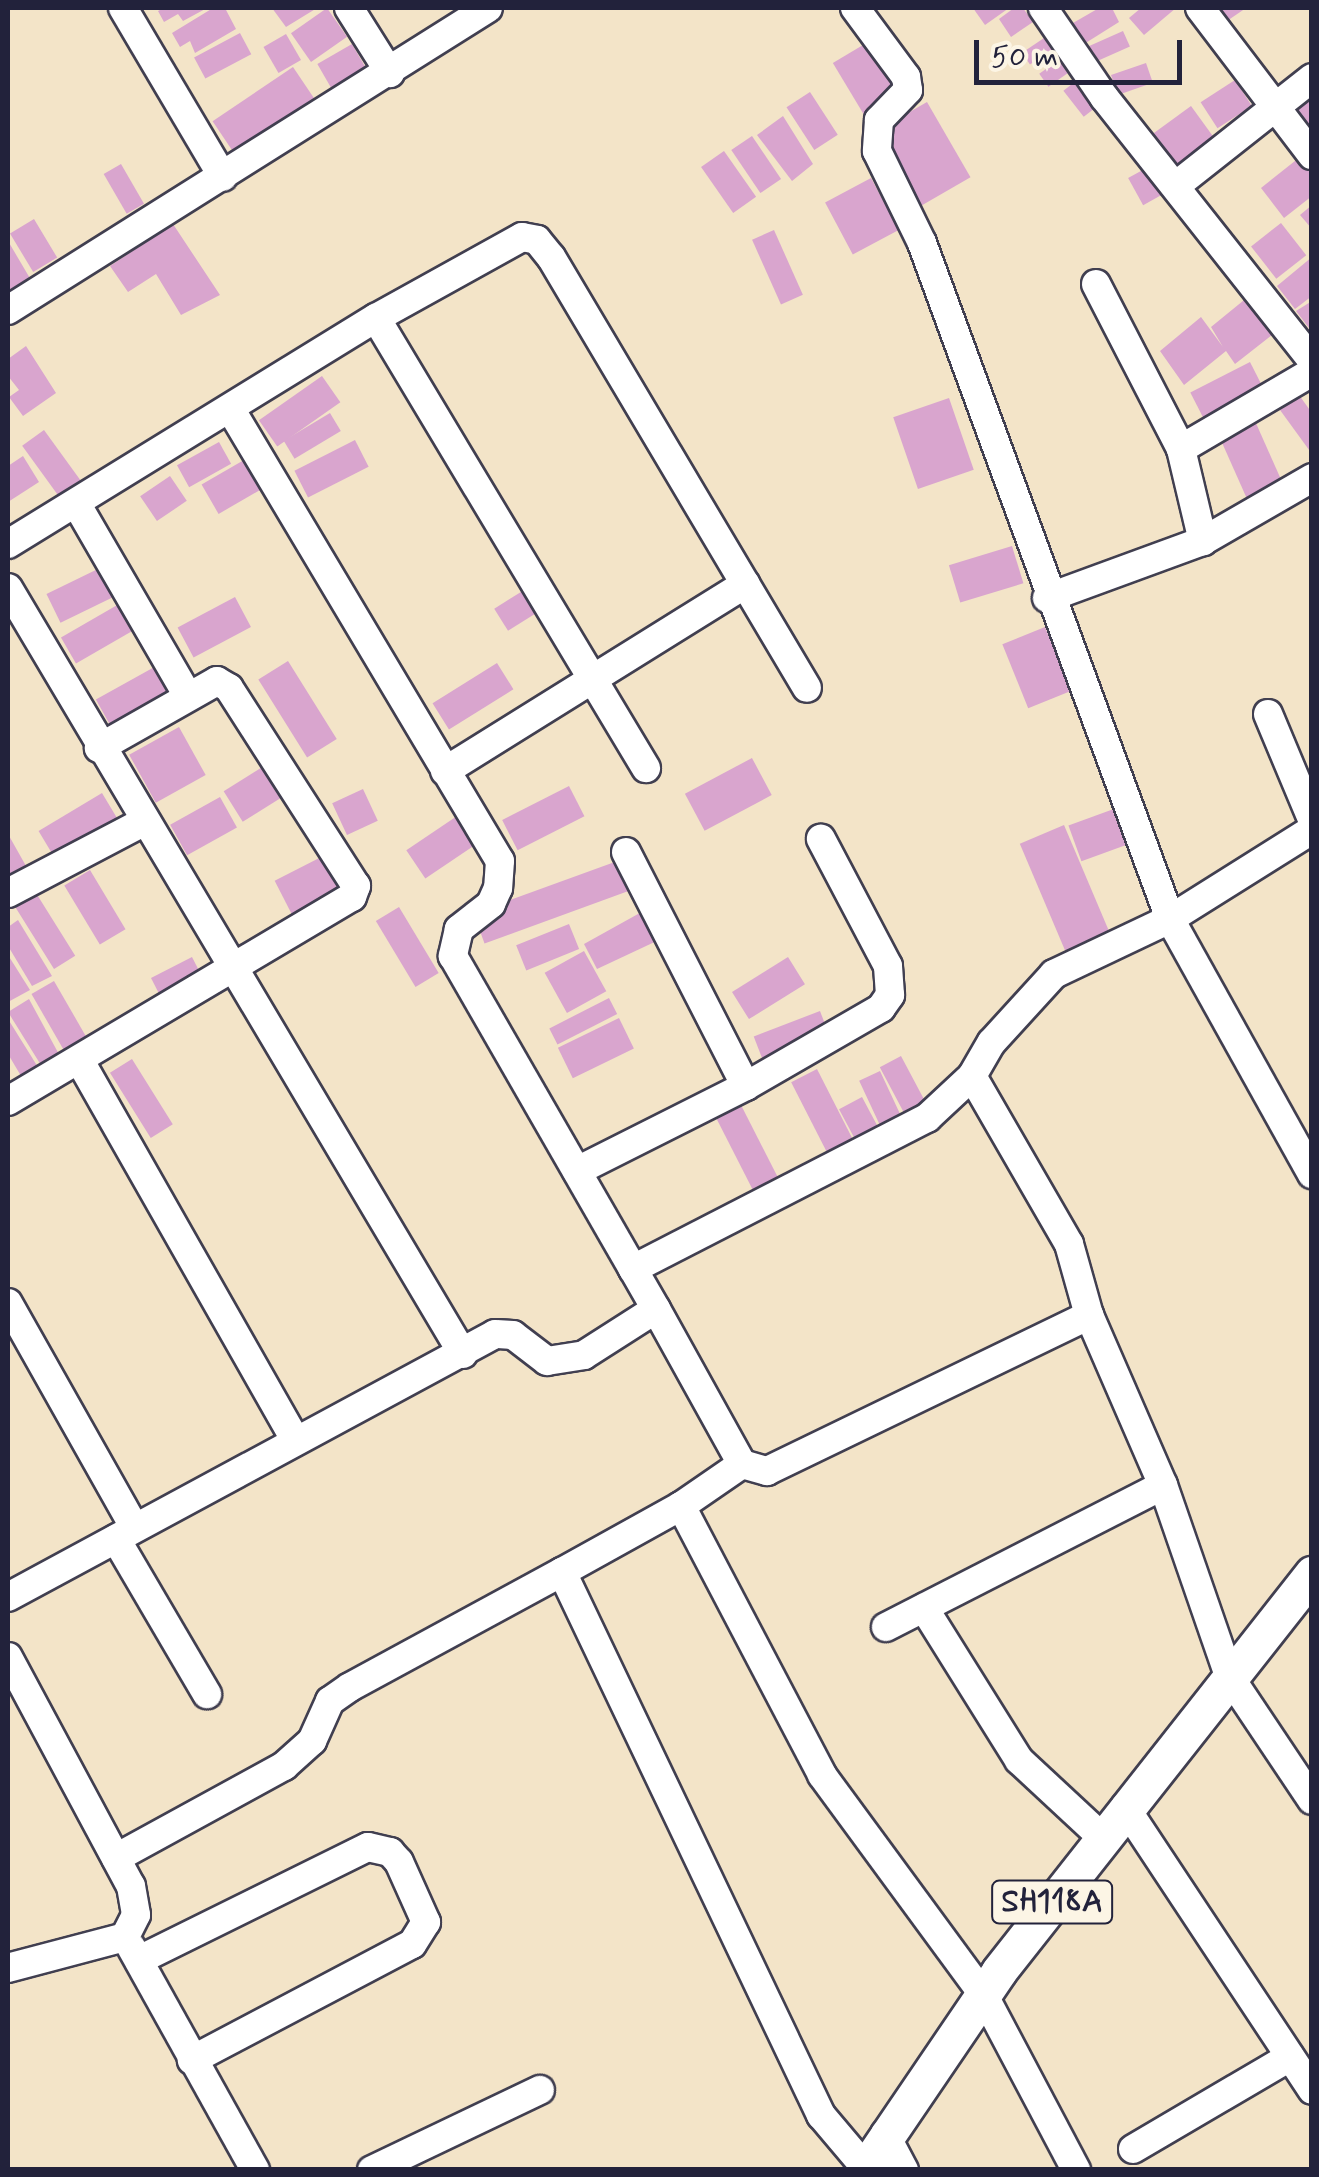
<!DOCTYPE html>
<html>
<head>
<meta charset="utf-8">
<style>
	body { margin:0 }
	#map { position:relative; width:1319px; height:2177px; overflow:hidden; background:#f3e4c8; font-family:Mynerve,sans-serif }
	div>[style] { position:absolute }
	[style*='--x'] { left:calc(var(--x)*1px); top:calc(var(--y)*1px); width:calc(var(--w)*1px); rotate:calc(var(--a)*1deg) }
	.building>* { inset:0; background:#d9a5ce; transform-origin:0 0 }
	.roads { filter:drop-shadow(2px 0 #413f50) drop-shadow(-2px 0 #413f50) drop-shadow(0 2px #413f50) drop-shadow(0 -2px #413f50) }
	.minor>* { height:28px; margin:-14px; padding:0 14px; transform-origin:14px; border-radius:14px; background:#fff }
	.major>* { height:35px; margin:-17.5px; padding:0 17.5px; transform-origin:17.5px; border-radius:17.5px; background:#fff }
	span { translate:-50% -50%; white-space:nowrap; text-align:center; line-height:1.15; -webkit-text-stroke:8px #fcf5e5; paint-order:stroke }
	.shield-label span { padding:2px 8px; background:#fcf5e5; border:2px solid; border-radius:8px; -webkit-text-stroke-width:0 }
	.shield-label { font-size:32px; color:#22223b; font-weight:700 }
	.frame { position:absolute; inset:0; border:10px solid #22223b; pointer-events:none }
	.scale { position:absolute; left:974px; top:40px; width:208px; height:45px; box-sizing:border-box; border:5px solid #22223b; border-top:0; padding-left:12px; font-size:30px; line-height:35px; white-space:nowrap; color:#22223b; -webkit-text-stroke:8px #fcf5e5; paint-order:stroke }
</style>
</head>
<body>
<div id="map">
	<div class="building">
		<div style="clip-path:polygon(164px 8px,207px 8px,183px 21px,178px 14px,164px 22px,158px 11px)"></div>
		<div style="clip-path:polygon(213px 8px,225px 8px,236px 29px,195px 53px,190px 41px,180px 47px,172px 33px)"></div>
		<div style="clip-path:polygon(272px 8px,317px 8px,286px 27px)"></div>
		<div style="left:327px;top:8px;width:35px;height:44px;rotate:55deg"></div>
		<div style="clip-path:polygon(973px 8px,1009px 8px,985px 25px)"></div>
		<div style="clip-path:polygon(1014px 8px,1023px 8px,1033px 22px,1011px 37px,999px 19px)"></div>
		<div style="clip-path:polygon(1099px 8px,1112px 8px,1119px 22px,1084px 44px,1073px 23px)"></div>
		<div style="clip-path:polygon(1141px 8px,1176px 8px,1144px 35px,1129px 18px)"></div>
		<div style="clip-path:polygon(1214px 8px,1246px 8px,1224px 23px)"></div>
		<div style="left:1123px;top:31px;width:17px;height:40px;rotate:66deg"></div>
		<div style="left:240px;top:33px;width:24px;height:52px;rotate:62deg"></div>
		<div style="left:286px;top:34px;width:30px;height:26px;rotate:60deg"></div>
		<div style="left:1047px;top:36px;width:14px;height:30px;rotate:56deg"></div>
		<div style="left:868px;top:42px;width:63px;height:41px;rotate:59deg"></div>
		<div style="left:352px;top:44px;width:32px;height:40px;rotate:60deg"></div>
		<div style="left:1063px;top:57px;width:16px;height:29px;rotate:55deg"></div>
		<div style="left:1146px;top:63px;width:21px;height:37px;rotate:71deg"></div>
		<div style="left:293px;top:67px;width:41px;height:97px;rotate:56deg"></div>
		<div style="left:1235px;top:80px;width:31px;height:41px;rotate:57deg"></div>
		<div style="left:1076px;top:81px;width:33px;height:16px;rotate:52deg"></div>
		<div style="left:810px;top:92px;width:51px;height:28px;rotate:57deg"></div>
		<div style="clip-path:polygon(1312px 92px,1312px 138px,1287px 108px)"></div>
		<div style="left:927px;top:102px;width:87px;height:57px;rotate:60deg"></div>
		<div style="left:1191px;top:106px;width:42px;height:50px;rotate:54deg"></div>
		<div style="clip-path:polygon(783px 116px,813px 164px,792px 181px,757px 135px)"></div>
		<div style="left:752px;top:136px;width:52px;height:25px;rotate:56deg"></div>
		<div style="left:724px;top:151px;width:56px;height:28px;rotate:55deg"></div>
		<div style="clip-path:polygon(1300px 157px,1312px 173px,1312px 196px,1284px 218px,1261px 188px)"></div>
		<div style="left:121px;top:164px;width:46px;height:20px;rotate:60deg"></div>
		<div style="left:1150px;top:166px;width:31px;height:25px;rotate:61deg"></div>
		<div style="left:871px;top:178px;width:59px;height:52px;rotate:62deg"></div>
		<div style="clip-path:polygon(1312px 205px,1312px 229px,1300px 215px)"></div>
		<div style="left:34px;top:219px;width:45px;height:28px;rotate:59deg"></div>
		<div style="left:1281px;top:223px;width:41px;height:38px;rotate:52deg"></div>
		<div style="clip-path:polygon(173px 224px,220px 295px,181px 315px,156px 274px,128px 292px,110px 266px)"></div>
		<div style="left:774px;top:230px;width:71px;height:24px;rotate:66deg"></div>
		<div style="clip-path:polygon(8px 241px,31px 280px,8px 294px)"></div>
		<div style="clip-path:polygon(1312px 257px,1312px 296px,1295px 309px,1277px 286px)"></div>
		<div style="clip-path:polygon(1249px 296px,1276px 332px,1235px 364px,1226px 351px,1184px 385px,1160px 351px,1201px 317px,1223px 347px,1211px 327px)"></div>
		<div style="clip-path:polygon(1312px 301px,1312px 326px,1309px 328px,1296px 311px)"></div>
		<div style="clip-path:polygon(26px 346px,56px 393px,23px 416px,9px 397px,19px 390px,8px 376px,8px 359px)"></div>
		<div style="left:1250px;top:362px;width:35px;height:67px;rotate:63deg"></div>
		<div style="left:322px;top:376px;width:32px;height:77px;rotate:55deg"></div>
		<div style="clip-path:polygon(1299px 395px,1312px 413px,1312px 454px,1280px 410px)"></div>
		<div style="left:949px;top:398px;width:76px;height:59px;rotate:71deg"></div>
		<div style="left:330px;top:413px;width:21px;height:54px;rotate:59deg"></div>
		<div style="left:1255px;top:421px;width:67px;height:39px;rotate:66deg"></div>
		<div style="left:44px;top:430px;width:66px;height:27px;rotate:54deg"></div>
		<div style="left:355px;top:440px;width:30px;height:68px;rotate:63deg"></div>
		<div style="left:219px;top:442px;width:25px;height:48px;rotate:61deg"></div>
		<div style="clip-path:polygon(23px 456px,39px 482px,8px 502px,8px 466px)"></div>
		<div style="left:244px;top:460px;width:34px;height:49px;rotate:60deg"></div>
		<div style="left:170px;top:476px;width:30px;height:36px;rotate:56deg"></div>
		<div style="left:1012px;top:546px;width:39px;height:66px;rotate:73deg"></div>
		<div style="left:104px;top:566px;width:32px;height:64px;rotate:64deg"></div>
		<div style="left:529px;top:587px;width:26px;height:41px;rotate:58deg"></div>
		<div style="left:235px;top:597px;width:34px;height:65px;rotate:62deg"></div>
		<div style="left:119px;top:604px;width:30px;height:67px;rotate:60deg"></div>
		<div style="left:1045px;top:627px;width:69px;height:46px;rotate:68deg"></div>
		<div style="left:288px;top:661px;width:92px;height:35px;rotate:58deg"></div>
		<div style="left:497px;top:663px;width:31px;height:76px;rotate:58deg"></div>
		<div style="left:158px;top:665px;width:37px;height:71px;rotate:61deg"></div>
		<div style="left:179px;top:727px;width:55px;height:57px;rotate:61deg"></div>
		<div style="left:752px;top:758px;width:42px;height:76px;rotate:62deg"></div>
		<div style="left:272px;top:761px;width:36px;height:57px;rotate:58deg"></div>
		<div style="left:569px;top:786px;width:34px;height:75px;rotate:63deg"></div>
		<div style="left:363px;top:789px;width:35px;height:34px;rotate:65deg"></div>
		<div style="left:102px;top:793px;width:37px;height:74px;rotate:59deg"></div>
		<div style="left:220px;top:797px;width:35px;height:57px;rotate:61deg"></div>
		<div style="left:1122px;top:806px;width:38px;height:57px;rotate:70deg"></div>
		<div style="left:466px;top:810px;width:34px;height:72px;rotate:56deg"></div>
		<div style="left:1064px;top:825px;width:121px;height:48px;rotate:67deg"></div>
		<div style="clip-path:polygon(8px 834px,26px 866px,8px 876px)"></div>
		<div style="left:329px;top:853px;width:42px;height:61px;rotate:63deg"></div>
		<div style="left:623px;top:859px;width:32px;height:159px;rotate:70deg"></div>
		<div style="left:90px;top:870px;width:69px;height:30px;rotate:59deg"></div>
		<div style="left:36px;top:893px;width:74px;height:25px;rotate:58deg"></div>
		<div style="left:399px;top:907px;width:77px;height:27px;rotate:59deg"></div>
		<div style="clip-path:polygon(647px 909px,661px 939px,597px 969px,584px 944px)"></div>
		<div style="clip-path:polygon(18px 920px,52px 976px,32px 986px,8px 946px,8px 927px)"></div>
		<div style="left:569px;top:924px;width:27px;height:57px;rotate:68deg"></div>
		<div style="left:584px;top:951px;width:46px;height:45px;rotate:61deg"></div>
		<div style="clip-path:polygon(8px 955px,30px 990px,8px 1002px)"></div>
		<div style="left:192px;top:957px;width:22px;height:46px;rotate:63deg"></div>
		<div style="left:788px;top:957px;width:32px;height:66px;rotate:58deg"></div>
		<div style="left:54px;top:981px;width:68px;height:26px;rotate:60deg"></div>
		<div style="left:609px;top:998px;width:18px;height:67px;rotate:63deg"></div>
		<div style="clip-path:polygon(29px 999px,61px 1058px,44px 1070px,8px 1012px)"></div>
		<div style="left:820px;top:1011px;width:28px;height:71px;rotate:69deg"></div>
		<div style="left:619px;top:1018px;width:34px;height:68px;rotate:64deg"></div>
		<div style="clip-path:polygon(8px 1019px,41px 1072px,24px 1081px,8px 1054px)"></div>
		<div style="left:901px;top:1056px;width:58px;height:24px;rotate:62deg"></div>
		<div style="left:132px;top:1059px;width:77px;height:26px;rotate:58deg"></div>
		<div style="left:817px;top:1069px;width:90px;height:29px;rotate:63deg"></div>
		<div style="left:880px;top:1071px;width:50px;height:23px;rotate:65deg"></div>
		<div style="left:862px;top:1097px;width:44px;height:26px;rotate:62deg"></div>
		<div style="left:741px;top:1105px;width:94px;height:28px;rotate:63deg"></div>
	</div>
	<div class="roads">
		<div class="minor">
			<div style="--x:123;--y:8;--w:196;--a:59.4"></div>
			<div style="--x:349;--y:8;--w:77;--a:57.8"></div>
			<div style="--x:855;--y:8;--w:86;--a:53.5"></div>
			<div style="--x:906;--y:77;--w:13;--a:81"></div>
			<div style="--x:908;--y:90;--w:42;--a:134"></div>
			<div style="--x:879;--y:120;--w:31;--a:94"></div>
			<div style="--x:877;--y:151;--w:102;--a:63.9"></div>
			<div style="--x:922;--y:243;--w:720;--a:69.85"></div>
			<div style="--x:1170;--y:919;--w:168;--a:-32.1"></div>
			<div style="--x:1043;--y:8;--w:108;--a:55.6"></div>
			<div style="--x:1104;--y:97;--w:335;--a:51.7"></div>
			<div style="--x:1200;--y:8;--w:185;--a:52.7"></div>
			<div style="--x:1178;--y:184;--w:171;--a:-38.3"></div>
			<div style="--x:1096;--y:284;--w:186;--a:62.7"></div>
			<div style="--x:8;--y:310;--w:567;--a:-32.18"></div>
			<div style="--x:376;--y:318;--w:525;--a:59.04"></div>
			<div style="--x:1312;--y:372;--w:152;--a:149.6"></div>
			<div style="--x:1181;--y:449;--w:95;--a:76.6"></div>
			<div style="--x:1203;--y:541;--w:126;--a:-30"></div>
			<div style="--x:231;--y:410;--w:525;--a:59.19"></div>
			<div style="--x:500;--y:861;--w:27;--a:94"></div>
			<div style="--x:498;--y:888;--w:17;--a:114"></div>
			<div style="--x:491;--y:904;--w:41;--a:142"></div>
			<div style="--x:459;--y:929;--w:28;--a:103"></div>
			<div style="--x:453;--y:956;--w:361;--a:60.1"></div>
			<div style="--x:633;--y:1269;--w:331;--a:-27.2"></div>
			<div style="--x:927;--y:1118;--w:62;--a:-43"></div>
			<div style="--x:972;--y:1076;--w:39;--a:-60"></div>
			<div style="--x:992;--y:1042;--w:92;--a:-47.6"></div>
			<div style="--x:1054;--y:974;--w:128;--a:-25.4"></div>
			<div style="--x:1170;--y:919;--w:292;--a:60.9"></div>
			<div style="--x:76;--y:503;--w:220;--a:59.9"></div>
			<div style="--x:8;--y:544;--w:432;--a:-31.6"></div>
			<div style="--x:376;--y:318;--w:167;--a:-29"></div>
			<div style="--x:522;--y:237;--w:15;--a:11"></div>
			<div style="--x:537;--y:240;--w:22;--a:51"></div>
			<div style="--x:551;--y:257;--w:501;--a:59.29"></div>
			<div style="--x:8;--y:588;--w:891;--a:59.29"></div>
			<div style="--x:1047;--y:598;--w:166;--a:-20.1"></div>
			<div style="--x:1268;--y:714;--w:114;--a:67.3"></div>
			<div style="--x:445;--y:771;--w:354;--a:-31.9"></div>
			<div style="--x:626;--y:852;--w:263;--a:62.9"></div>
			<div style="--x:8;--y:893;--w:153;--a:-27.7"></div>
			<div style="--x:80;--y:1061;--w:435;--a:60.4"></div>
			<div style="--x:972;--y:1076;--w:194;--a:60"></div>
			<div style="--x:1069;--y:1244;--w:74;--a:74.3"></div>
			<div style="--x:1089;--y:1315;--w:185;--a:66.5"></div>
			<div style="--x:1163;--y:1485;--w:202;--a:70.9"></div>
			<div style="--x:1229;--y:1676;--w:149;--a:56.2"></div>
			<div style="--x:8;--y:1101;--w:400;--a:-30.7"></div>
			<div style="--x:352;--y:897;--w:12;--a:-70"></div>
			<div style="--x:356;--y:886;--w:235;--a:-122.7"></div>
			<div style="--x:229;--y:688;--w:14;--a:-150"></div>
			<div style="--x:217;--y:681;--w:136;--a:150.4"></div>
			<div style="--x:577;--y:1171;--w:189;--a:-26.7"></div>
			<div style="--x:746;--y:1086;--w:156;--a:-30"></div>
			<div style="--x:881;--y:1008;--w:16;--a:-55"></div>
			<div style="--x:890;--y:995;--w:29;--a:-94"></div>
			<div style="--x:888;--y:966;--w:144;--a:-117.8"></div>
			<div style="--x:8;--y:1303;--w:258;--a:60.6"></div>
			<div style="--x:656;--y:1309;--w:177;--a:61"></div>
			<div style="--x:742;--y:1464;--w:26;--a:16"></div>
			<div style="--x:767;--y:1471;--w:358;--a:-25.8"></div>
			<div style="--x:742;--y:1464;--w:74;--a:145.5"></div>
			<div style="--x:681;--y:1506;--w:304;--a:62.3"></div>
			<div style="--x:822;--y:1775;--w:272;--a:53.7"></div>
			<div style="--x:983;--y:1994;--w:199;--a:62.1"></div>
			<div style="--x:681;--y:1506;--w:136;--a:151"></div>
			<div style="--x:562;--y:1572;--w:602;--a:64.5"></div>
			<div style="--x:821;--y:2115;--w:68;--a:49.8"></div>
			<div style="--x:116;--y:1539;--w:180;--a:59.6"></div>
			<div style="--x:8;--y:1597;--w:553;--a:-28.37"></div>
			<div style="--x:495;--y:1334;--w:18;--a:3"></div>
			<div style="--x:513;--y:1335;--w:43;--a:37.4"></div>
			<div style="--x:547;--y:1361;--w:37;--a:-9"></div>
			<div style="--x:584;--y:1355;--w:85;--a:-32.6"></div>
			<div style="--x:656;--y:1309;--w:46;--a:-119.9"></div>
			<div style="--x:924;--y:1608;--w:179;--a:58"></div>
			<div style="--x:1019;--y:1760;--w:113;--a:42.9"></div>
			<div style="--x:886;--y:1627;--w:311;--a:-27.1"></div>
			<div style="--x:8;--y:1657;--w:260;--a:61.8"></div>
			<div style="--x:131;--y:1886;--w:29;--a:80"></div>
			<div style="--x:136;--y:1915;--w:25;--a:117"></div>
			<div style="--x:125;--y:1937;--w:121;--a:165.2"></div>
			<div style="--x:1125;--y:1807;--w:339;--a:56.5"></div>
			<div style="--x:116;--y:1858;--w:192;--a:-28.7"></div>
			<div style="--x:284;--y:1766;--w:38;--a:-42"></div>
			<div style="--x:312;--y:1741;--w:44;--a:-65.8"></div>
			<div style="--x:330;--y:1701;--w:24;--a:-35"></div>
			<div style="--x:350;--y:1687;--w:241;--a:-28.5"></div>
			<div style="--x:131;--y:1947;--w:255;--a:60.9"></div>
			<div style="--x:139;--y:1960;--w:255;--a:-26.3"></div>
			<div style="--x:368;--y:1847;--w:23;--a:13"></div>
			<div style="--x:390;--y:1852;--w:13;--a:48"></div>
			<div style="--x:399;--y:1862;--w:66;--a:65.8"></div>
			<div style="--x:426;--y:1922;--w:26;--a:122"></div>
			<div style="--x:412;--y:1944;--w:249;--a:152.2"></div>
			<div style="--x:885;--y:2134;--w:41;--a:62.2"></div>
			<div style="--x:1133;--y:2149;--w:182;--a:-30.4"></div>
			<div style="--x:372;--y:2170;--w:186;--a:-25.5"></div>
		</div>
		<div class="major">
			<div style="--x:864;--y:2170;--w:240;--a:-55.8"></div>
			<div style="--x:999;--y:1971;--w:506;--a:-51.75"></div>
		</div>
	</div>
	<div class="shield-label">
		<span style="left:1052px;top:1902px">SH118A</span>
	</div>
	<div class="frame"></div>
	<div class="scale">50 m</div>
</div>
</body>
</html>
